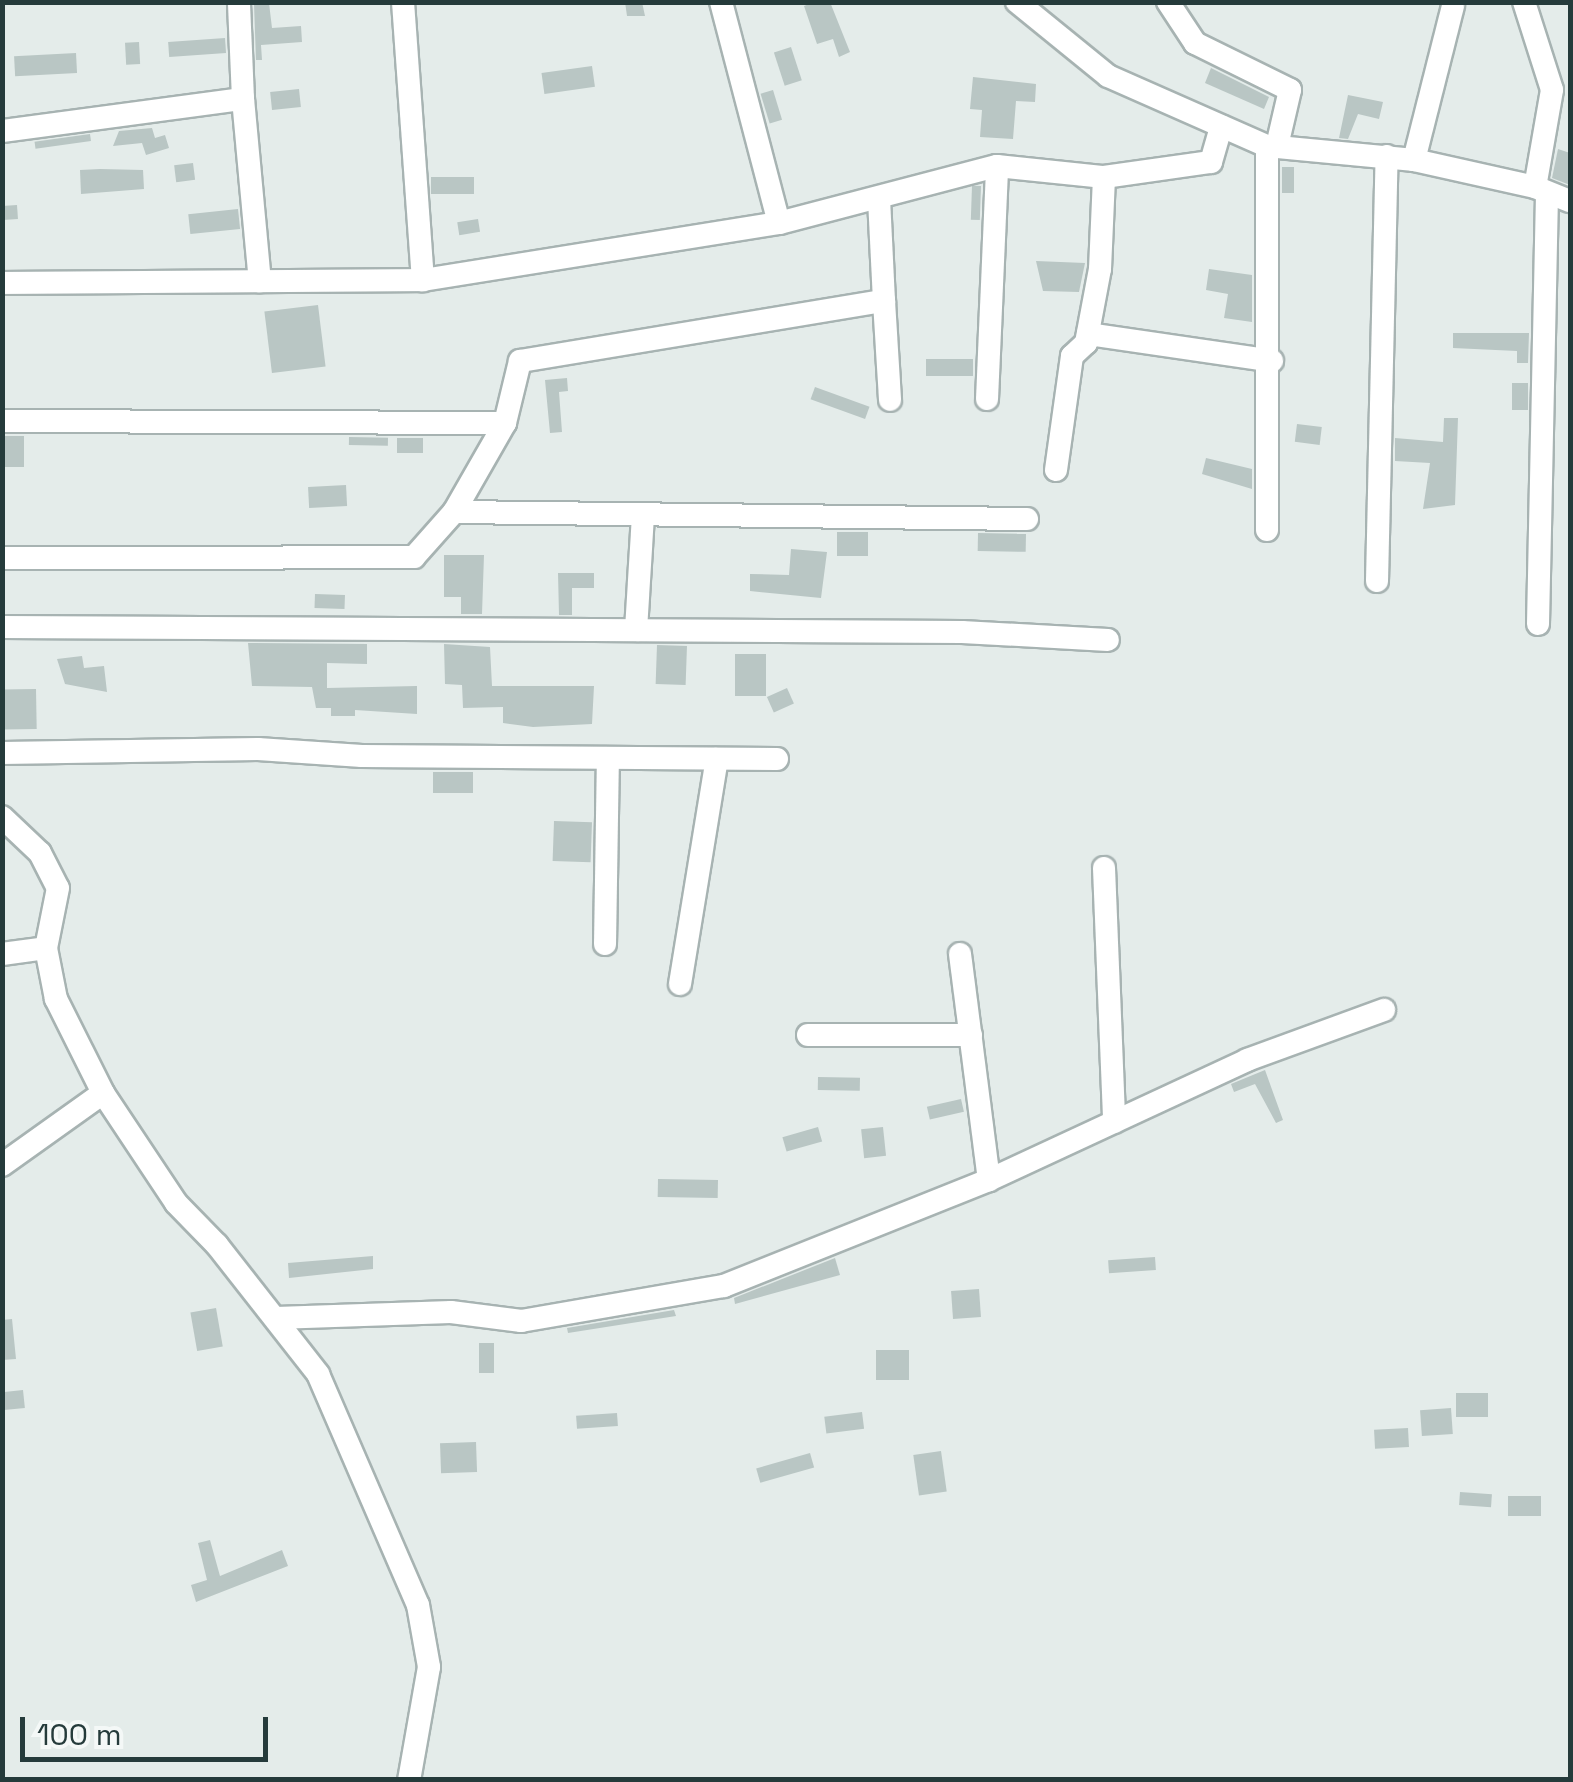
<!DOCTYPE html>
<html>
<head>
<meta charset="utf-8">
<style>
	body { margin:0 }
	#map { position:relative; width:1573px; height:1782px; overflow:hidden; background:#e4ecea; font-family:"Space Grotesk",sans-serif }
	div>[style] { position:absolute }
	[style*='--x'] { left:calc(var(--x)*1px); top:calc(var(--y)*1px); width:calc(var(--w)*1px); rotate:calc(var(--a)*1deg) }
	.building>* { inset:0; background:#b9c6c4; transform-origin:0 0 }
	.roads { filter:drop-shadow(2px 0 #a7b3b2) drop-shadow(-2px 0 #a7b3b2) drop-shadow(0 2px #a7b3b2) drop-shadow(0 -2px #a7b3b2) }
	.minor>* { height:22px; margin:-11px; padding:0 11px; transform-origin:11px; border-radius:11px; background:#fff }
	span { translate:-50% -50%; white-space:nowrap; text-align:center; line-height:1.15; -webkit-text-stroke:8px #f4f8f7; paint-order:stroke }
	.frame { position:absolute; inset:0; border:5px solid #253b3b; pointer-events:none }
	.scale { position:absolute; left:20px; top:1717px; width:248px; height:45px; box-sizing:border-box; border:5px solid #253b3b; border-top:0; padding-left:12px; font-size:30px; line-height:35px; white-space:nowrap; color:#253b3b; -webkit-text-stroke:8px #f4f8f7; paint-order:stroke }
</style>
</head>
<body>
<div id="map">
	<div class="building">
		<div style="clip-path:polygon(625px 2px,642px 2px,645px 16px,627px 16px)"></div>
		<div style="clip-path:polygon(814px 2px,830px 2px,850px 52px,839px 57px,833px 39px,817px 44px,804px 6px)"></div>
		<div style="clip-path:polygon(269px 3px,272px 28px,301px 26px,302px 42px,261px 45px,262px 60px,256px 60px,254px 4px)"></div>
		<div style="left:225px;top:38px;width:15px;height:57px;rotate:86deg"></div>
		<div style="left:139px;top:42px;width:22px;height:14px;rotate:87deg"></div>
		<div style="left:791px;top:47px;width:35px;height:18px;rotate:72deg"></div>
		<div style="left:76px;top:53px;width:20px;height:62px;rotate:87deg"></div>
		<div style="left:592px;top:66px;width:21px;height:51px;rotate:82deg"></div>
		<div style="clip-path:polygon(1211px 68px,1269px 97px,1264px 109px,1205px 83px)"></div>
		<div style="clip-path:polygon(973px 77px,1036px 84px,1035px 102px,1016px 101px,1013px 139px,980px 137px,982px 110px,970px 109px)"></div>
		<div style="left:299px;top:89px;width:18px;height:29px;rotate:84deg"></div>
		<div style="left:773px;top:90px;width:31px;height:13px;rotate:73deg"></div>
		<div style="clip-path:polygon(1348px 95px,1383px 102px,1379px 119px,1358px 114px,1348px 139px,1339px 138px)"></div>
		<div style="clip-path:polygon(152px 128px,155px 138px,165px 135px,169px 148px,146px 155px,142px 143px,113px 146px,119px 131px)"></div>
		<div style="left:90px;top:134px;width:7px;height:56px;rotate:82deg"></div>
		<div style="clip-path:polygon(1558px 149px,1570px 153px,1570px 185px,1552px 178px)"></div>
		<div style="left:193px;top:163px;width:17px;height:19px;rotate:83deg"></div>
		<div style="left:1282px;top:167px;width:12px;height:26px"></div>
		<div style="clip-path:polygon(100px 169px,143px 170px,144px 189px,81px 194px,80px 170px)"></div>
		<div style="left:474px;top:177px;width:17px;height:43px;rotate:90deg"></div>
		<div style="left:981px;top:186px;width:34px;height:9px;rotate:92deg"></div>
		<div style="left:17px;top:205px;width:14px;height:15px;rotate:86deg"></div>
		<div style="left:238px;top:209px;width:20px;height:50px;rotate:84deg"></div>
		<div style="left:478px;top:219px;width:13px;height:21px;rotate:81deg"></div>
		<div style="clip-path:polygon(1036px 261px,1085px 263px,1079px 292px,1043px 291px)"></div>
		<div style="clip-path:polygon(1209px 269px,1252px 275px,1252px 322px,1224px 318px,1228px 294px,1206px 290px)"></div>
		<div style="left:318px;top:305px;width:62px;height:54px;rotate:83deg"></div>
		<div style="clip-path:polygon(1453px 333px,1529px 333px,1528px 363px,1517px 363px,1517px 351px,1453px 348px)"></div>
		<div style="left:926px;top:359px;width:47px;height:17px"></div>
		<div style="clip-path:polygon(567px 378px,568px 391px,559px 392px,562px 432px,550px 433px,545px 380px)"></div>
		<div style="left:1512px;top:383px;width:16px;height:27px"></div>
		<div style="left:815px;top:387px;width:58px;height:13px;rotate:20deg"></div>
		<div style="clip-path:polygon(1444px 418px,1458px 418px,1455px 505px,1423px 509px,1430px 463px,1395px 461px,1395px 438px,1443px 442px)"></div>
		<div style="left:1297px;top:424px;width:25px;height:18px;rotate:7deg"></div>
		<div style="left:2px;top:436px;width:22px;height:31px"></div>
		<div style="left:349px;top:437px;width:39px;height:8px;rotate:1deg"></div>
		<div style="left:397px;top:438px;width:26px;height:15px"></div>
		<div style="clip-path:polygon(1206px 458px,1252px 469px,1252px 489px,1202px 474px)"></div>
		<div style="left:346px;top:485px;width:21px;height:38px;rotate:87deg"></div>
		<div style="left:837px;top:532px;width:31px;height:24px"></div>
		<div style="left:978px;top:533px;width:48px;height:18px;rotate:1deg"></div>
		<div style="clip-path:polygon(791px 549px,827px 552px,821px 598px,750px 591px,750px 574px,789px 575px)"></div>
		<div style="clip-path:polygon(444px 555px,484px 555px,482px 614px,461px 614px,461px 597px,444px 597px)"></div>
		<div style="clip-path:polygon(558px 573px,594px 573px,594px 588px,572px 588px,572px 615px,559px 615px)"></div>
		<div style="left:315px;top:594px;width:30px;height:14px;rotate:2deg"></div>
		<div style="clip-path:polygon(248px 643px,367px 644px,367px 664px,327px 663px,327px 688px,417px 686px,417px 714px,355px 710px,355px 716px,331px 716px,331px 708px,316px 708px,312px 687px,252px 686px)"></div>
		<div style="clip-path:polygon(444px 644px,490px 647px,492px 686px,594px 686px,592px 724px,533px 727px,503px 723px,503px 707px,463px 708px,462px 685px,445px 684px)"></div>
		<div style="left:657px;top:645px;width:30px;height:39px;rotate:2deg"></div>
		<div style="left:735px;top:654px;width:31px;height:42px"></div>
		<div style="clip-path:polygon(82px 656px,84px 668px,104px 666px,107px 692px,65px 684px,57px 659px)"></div>
		<div style="left:787px;top:688px;width:17px;height:22px;rotate:66deg"></div>
		<div style="left:36px;top:689px;width:40px;height:34px;rotate:89deg"></div>
		<div style="left:433px;top:772px;width:40px;height:21px"></div>
		<div style="left:554px;top:821px;width:38px;height:40px;rotate:2deg"></div>
		<div style="clip-path:polygon(1265px 1070px,1283px 1120px,1276px 1123px,1255px 1084px,1234px 1092px,1231px 1084px)"></div>
		<div style="left:818px;top:1077px;width:42px;height:13px;rotate:1deg"></div>
		<div style="left:961px;top:1099px;width:13px;height:35px;rotate:77deg"></div>
		<div style="left:818px;top:1127px;width:15px;height:37px;rotate:74deg"></div>
		<div style="left:883px;top:1127px;width:29px;height:22px;rotate:84deg"></div>
		<div style="left:658px;top:1179px;width:60px;height:18px;rotate:1deg"></div>
		<div style="clip-path:polygon(373px 1256px,373px 1269px,289px 1278px,288px 1263px)"></div>
		<div style="left:1155px;top:1257px;width:13px;height:47px;rotate:86deg"></div>
		<div style="clip-path:polygon(835px 1258px,840px 1275px,735px 1304px,734px 1298px)"></div>
		<div style="left:979px;top:1289px;width:28px;height:28px;rotate:86deg"></div>
		<div style="left:216px;top:1308px;width:39px;height:26px;rotate:80deg"></div>
		<div style="clip-path:polygon(674px 1310px,676px 1316px,568px 1333px,567px 1328px)"></div>
		<div style="clip-path:polygon(12px 1319px,16px 1359px,2px 1360px,2px 1320px)"></div>
		<div style="left:479px;top:1343px;width:15px;height:30px"></div>
		<div style="left:876px;top:1350px;width:33px;height:30px"></div>
		<div style="left:23px;top:1390px;width:18px;height:21px;rotate:84deg"></div>
		<div style="left:1488px;top:1393px;width:24px;height:32px;rotate:90deg"></div>
		<div style="left:1451px;top:1408px;width:26px;height:31px;rotate:86deg"></div>
		<div style="left:862px;top:1412px;width:17px;height:38px;rotate:83deg"></div>
		<div style="left:617px;top:1413px;width:13px;height:41px;rotate:86deg"></div>
		<div style="left:1408px;top:1428px;width:19px;height:34px;rotate:87deg"></div>
		<div style="left:476px;top:1442px;width:30px;height:36px;rotate:88deg"></div>
		<div style="left:941px;top:1451px;width:41px;height:28px;rotate:82deg"></div>
		<div style="left:810px;top:1453px;width:15px;height:56px;rotate:74deg"></div>
		<div style="left:1460px;top:1492px;width:32px;height:13px;rotate:4deg"></div>
		<div style="left:1508px;top:1496px;width:33px;height:20px"></div>
		<div style="clip-path:polygon(210px 1540px,220px 1576px,282px 1550px,288px 1566px,196px 1602px,191px 1585px,207px 1580px,198px 1543px)"></div>
	</div>
	<div class="roads">
		<div class="minor">
			<div style="--x:403;--y:2;--w:279;--a:85.9"></div>
			<div style="--x:721;--y:2;--w:228;--a:75.3"></div>
			<div style="--x:1017;--y:2;--w:117;--a:39.1"></div>
			<div style="--x:1108;--y:76;--w:174;--a:23.8"></div>
			<div style="--x:1267;--y:146;--w:148;--a:5.4"></div>
			<div style="--x:1414;--y:160;--w:124;--a:12.6"></div>
			<div style="--x:1535;--y:187;--w:38;--a:22"></div>
			<div style="--x:1168;--y:2;--w:49;--a:56.6"></div>
			<div style="--x:1195;--y:43;--w:106;--a:26.3"></div>
			<div style="--x:1290;--y:90;--w:57;--a:103.1"></div>
			<div style="--x:1524;--y:2;--w:92;--a:72.3"></div>
			<div style="--x:1552;--y:90;--w:98;--a:99.9"></div>
			<div style="--x:243;--y:99;--w:183;--a:84.7"></div>
			<div style="--x:2;--y:131;--w:243;--a:-7.6"></div>
			<div style="--x:243;--y:99;--w:97;--a:-92.4"></div>
			<div style="--x:1267;--y:146;--w:384;--a:90"></div>
			<div style="--x:1414;--y:160;--w:159;--a:-75.8"></div>
			<div style="--x:2;--y:283;--w:421;--a:-0.4"></div>
			<div style="--x:423;--y:280;--w:361;--a:-9.1"></div>
			<div style="--x:779;--y:223;--w:225;--a:-14.7"></div>
			<div style="--x:997;--y:166;--w:108;--a:5.9"></div>
			<div style="--x:1104;--y:177;--w:108;--a:-8"></div>
			<div style="--x:1211;--y:162;--w:37;--a:-74"></div>
			<div style="--x:884;--y:301;--w:99;--a:86.5"></div>
			<div style="--x:1088;--y:334;--w:186;--a:8.3"></div>
			<div style="--x:987;--y:399;--w:233;--a:-87.5"></div>
			<div style="--x:2;--y:421;--w:503;--a:0.23"></div>
			<div style="--x:1056;--y:470;--w:115;--a:-82"></div>
			<div style="--x:1072;--y:356;--w:19;--a:-43"></div>
			<div style="--x:1086;--y:343;--w:75;--a:-79.3"></div>
			<div style="--x:1100;--y:269;--w:92;--a:-87.5"></div>
			<div style="--x:454;--y:512;--w:573;--a:0.7"></div>
			<div style="--x:2;--y:558;--w:412;--a:-0.1"></div>
			<div style="--x:414;--y:557;--w:60;--a:-48.4"></div>
			<div style="--x:454;--y:512;--w:103;--a:-60.2"></div>
			<div style="--x:505;--y:423;--w:64;--a:-76.4"></div>
			<div style="--x:520;--y:361;--w:369;--a:-9.4"></div>
			<div style="--x:884;--y:301;--w:102;--a:-92.8"></div>
			<div style="--x:1377;--y:581;--w:425;--a:-88.7"></div>
			<div style="--x:1538;--y:624;--w:431;--a:-88.8"></div>
			<div style="--x:2;--y:627;--w:960;--a:0.3"></div>
			<div style="--x:962;--y:632;--w:146;--a:3.1"></div>
			<div style="--x:636;--y:630;--w:115;--a:-86.5"></div>
			<div style="--x:2;--y:753;--w:256;--a:-0.9"></div>
			<div style="--x:258;--y:749;--w:104;--a:3.9"></div>
			<div style="--x:362;--y:756;--w:415;--a:0.4"></div>
			<div style="--x:2;--y:817;--w:52;--a:43.5"></div>
			<div style="--x:40;--y:853;--w:39;--a:63"></div>
			<div style="--x:58;--y:888;--w:61;--a:101.3"></div>
			<div style="--x:46;--y:948;--w:52;--a:78.9"></div>
			<div style="--x:56;--y:999;--w:105;--a:63.4"></div>
			<div style="--x:103;--y:1093;--w:132;--a:56.4"></div>
			<div style="--x:176;--y:1203;--w:59;--a:45.7"></div>
			<div style="--x:217;--y:1245;--w:164;--a:51.9"></div>
			<div style="--x:318;--y:1374;--w:252;--a:66.6"></div>
			<div style="--x:418;--y:1605;--w:63;--a:79.9"></div>
			<div style="--x:429;--y:1667;--w:115;--a:100"></div>
			<div style="--x:1104;--y:868;--w:254;--a:87.7"></div>
			<div style="--x:605;--y:944;--w:186;--a:-89.1"></div>
			<div style="--x:2;--y:954;--w:44;--a:-7.8"></div>
			<div style="--x:960;--y:954;--w:228;--a:82.7"></div>
			<div style="--x:680;--y:984;--w:228;--a:-80.7"></div>
			<div style="--x:808;--y:1035;--w:163;--a:0"></div>
			<div style="--x:2;--y:1165;--w:124;--a:-35.5"></div>
			<div style="--x:276;--y:1318;--w:175;--a:-2"></div>
			<div style="--x:451;--y:1312;--w:71;--a:7.3"></div>
			<div style="--x:521;--y:1321;--w:206;--a:-9.8"></div>
			<div style="--x:724;--y:1286;--w:285;--a:-21.8"></div>
			<div style="--x:989;--y:1180;--w:285;--a:-24.9"></div>
			<div style="--x:1247;--y:1060;--w:146;--a:-20.1"></div>
		</div>
	</div>
	<div class="frame"></div>
	<div class="scale">100 m</div>
</div>
</body>
</html>
